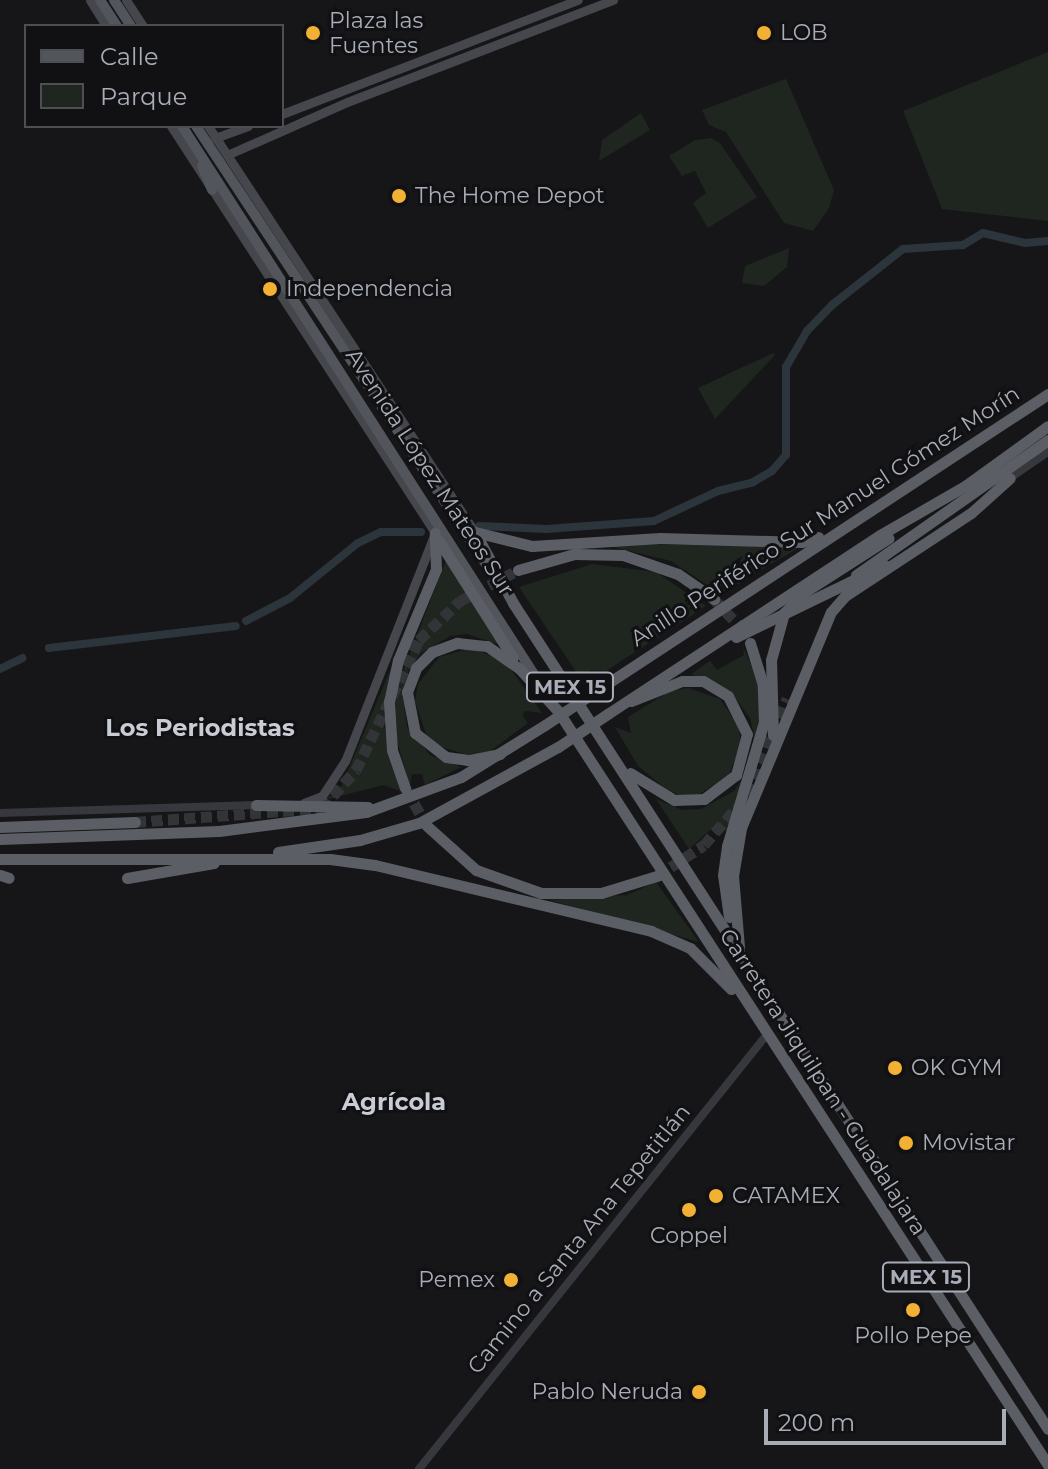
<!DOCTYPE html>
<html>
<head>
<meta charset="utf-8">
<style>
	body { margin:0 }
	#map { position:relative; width:1048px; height:1469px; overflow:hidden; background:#161618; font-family:Montserrat,sans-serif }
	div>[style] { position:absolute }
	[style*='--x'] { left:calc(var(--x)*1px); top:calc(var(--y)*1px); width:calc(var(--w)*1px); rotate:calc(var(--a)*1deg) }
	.green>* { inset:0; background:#1e261f }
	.canal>* { height:8px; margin:-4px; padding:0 4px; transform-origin:4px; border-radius:4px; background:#2c353c }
	.trunk-tunnel>* { height:11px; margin-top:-5.5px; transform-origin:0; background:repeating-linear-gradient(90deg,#333438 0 11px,transparent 0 16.5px) }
	.tertiary>* { height:8px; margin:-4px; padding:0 4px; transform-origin:4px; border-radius:4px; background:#37383d }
	.secondary>* { height:9px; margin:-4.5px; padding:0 4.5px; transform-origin:4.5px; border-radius:4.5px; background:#45474d }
	.primary>* { height:10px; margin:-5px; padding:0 5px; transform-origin:5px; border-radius:5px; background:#53555c }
	.trunk>* { height:11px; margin:-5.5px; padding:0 5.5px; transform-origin:5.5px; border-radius:5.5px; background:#5b5e65 }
	.trunk-bridge>* { height:11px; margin:-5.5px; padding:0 5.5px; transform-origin:5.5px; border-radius:5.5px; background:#5b5e65 }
	.dots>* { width:22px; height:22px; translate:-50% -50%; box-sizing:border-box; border:4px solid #111113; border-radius:50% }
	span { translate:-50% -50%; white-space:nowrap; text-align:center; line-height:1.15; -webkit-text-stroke:6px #111113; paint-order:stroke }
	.shield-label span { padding:2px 6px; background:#111113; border:2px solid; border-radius:6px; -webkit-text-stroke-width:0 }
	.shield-label { font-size:20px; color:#a8adb8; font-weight:700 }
	.poi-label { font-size:22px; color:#a8adb8 }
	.left { translate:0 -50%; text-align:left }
	.right { translate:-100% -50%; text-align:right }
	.street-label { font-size:22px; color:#a8adb8 }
	.neighbourhood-label { font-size:24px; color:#c9ccd4; font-weight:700 }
	.legend { position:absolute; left:24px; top:24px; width:260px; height:104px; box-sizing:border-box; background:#111113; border:2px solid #4d4f55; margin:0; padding:10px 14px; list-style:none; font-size:24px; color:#a8adb8 }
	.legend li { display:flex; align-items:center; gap:16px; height:40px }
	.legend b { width:40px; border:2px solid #4d4f55 }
	.scale { position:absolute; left:764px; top:1409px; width:242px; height:36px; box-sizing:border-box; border:4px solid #a8adb8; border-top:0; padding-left:10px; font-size:24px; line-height:28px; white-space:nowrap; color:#a8adb8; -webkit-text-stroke:6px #111113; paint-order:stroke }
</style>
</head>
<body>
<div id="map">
	<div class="green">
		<div style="clip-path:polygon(1048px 52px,1048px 221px,942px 209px,903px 111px)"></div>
		<div style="clip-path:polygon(786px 79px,834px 190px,829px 208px,813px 231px,784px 223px,726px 132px,709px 125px,702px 110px)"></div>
		<div style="clip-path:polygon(641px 113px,650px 130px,599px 161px,602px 140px)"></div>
		<div style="clip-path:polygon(711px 138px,720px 143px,757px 197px,708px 228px,693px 203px,706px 193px,695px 171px,682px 176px,669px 156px,695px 140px)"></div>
		<div style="clip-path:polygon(789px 248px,787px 267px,764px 286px,742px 283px,745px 266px)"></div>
		<div style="clip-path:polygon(773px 353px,775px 355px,715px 419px,698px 388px)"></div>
		<div style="clip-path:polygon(609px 546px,639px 544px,800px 547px,721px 594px,671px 561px)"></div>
		<div style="clip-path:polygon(446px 560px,500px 645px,467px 634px,450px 636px,421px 653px,408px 671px,402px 692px,407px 727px,430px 755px,461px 767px,425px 785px,422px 774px,412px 774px,410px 786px,397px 741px,395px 692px)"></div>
		<div style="clip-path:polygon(592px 564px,656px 572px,706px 606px,606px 671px,590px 670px,585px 685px,519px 587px)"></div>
		<div style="clip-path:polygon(743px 646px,758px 682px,762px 729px,726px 832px,717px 824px,689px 849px,656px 799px,682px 810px,701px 809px,734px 791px,746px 774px,754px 736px,750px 718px,730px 691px,691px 674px,710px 661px,717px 670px,744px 655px)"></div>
		<div style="clip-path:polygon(472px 648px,505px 661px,542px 713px,525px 711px,522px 715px,528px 723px,489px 752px,471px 756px,438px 746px,426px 734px,415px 701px,418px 684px,439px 657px)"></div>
		<div style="clip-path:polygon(391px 668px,384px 726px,400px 791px,383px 785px,325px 800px,342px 785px)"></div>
		<div style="clip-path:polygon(688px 688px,720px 699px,739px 727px,741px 744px,728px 777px,699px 794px,682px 796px,667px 790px,638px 766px,615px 727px,631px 733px,628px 717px,670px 691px)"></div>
		<div style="clip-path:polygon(656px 882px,699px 942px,549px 900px,627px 895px)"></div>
	</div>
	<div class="canal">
		<div style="--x:479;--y:526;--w:68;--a:2.5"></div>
		<div style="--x:547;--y:529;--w:107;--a:-4.3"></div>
		<div style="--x:654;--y:521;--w:71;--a:-25.1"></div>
		<div style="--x:718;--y:491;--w:36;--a:-14"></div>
		<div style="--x:753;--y:482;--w:22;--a:-30"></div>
		<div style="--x:772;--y:471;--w:21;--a:-49"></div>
		<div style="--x:786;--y:455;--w:88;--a:-90"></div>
		<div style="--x:786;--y:367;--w:42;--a:-59.7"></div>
		<div style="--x:807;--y:331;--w:36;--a:-46"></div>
		<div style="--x:832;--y:305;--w:90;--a:-38.3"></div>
		<div style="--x:903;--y:249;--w:60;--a:-3.8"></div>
		<div style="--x:963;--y:245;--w:23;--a:-31"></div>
		<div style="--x:983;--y:233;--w:43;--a:13.4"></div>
		<div style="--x:1025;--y:243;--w:23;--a:-5"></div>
		<div style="--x:246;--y:621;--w:50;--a:-27.6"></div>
		<div style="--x:290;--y:598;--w:87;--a:-39"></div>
		<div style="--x:358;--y:543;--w:25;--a:-26"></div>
		<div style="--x:381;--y:532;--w:40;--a:0"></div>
		<div style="--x:49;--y:648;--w:188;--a:-6.7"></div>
		<div style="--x:0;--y:669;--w:25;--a:-26"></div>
	</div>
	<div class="trunk-tunnel">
		<div style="--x:714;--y:599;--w:45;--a:46.8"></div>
		<div style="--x:406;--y:789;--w:43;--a:60.4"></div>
		<div style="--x:746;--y:793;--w:103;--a:-66.4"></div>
		<div style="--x:135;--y:822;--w:188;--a:-4.3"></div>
		<div style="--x:322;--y:808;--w:51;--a:-48.2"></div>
		<div style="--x:356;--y:770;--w:144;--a:-64.1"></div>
		<div style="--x:419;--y:640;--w:57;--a:-43.6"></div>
		<div style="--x:460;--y:601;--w:66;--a:-28.1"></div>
		<div style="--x:657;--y:876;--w:56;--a:-33.4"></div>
		<div style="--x:704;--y:845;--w:50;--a:-49"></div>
	</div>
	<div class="tertiary">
		<div style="--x:1010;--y:478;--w:46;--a:-34.4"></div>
		<div style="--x:0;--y:813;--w:256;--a:-1.8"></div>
		<div style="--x:419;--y:1469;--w:558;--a:-51.32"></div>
	</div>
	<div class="secondary">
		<div style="--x:90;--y:0;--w:31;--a:58"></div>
		<div style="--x:126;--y:0;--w:31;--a:57"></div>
		<div style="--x:282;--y:114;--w:317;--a:-21.1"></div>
		<div style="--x:171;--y:126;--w:485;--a:57"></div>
		<div style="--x:435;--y:533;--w:245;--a:111.5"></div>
		<div style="--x:345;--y:761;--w:42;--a:123.3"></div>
		<div style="--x:322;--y:796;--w:19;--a:159"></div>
		<div style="--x:208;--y:126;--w:486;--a:56.7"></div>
		<div style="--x:215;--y:138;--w:35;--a:-20"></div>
		<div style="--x:227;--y:155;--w:131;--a:-23.8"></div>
		<div style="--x:347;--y:102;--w:285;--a:-21"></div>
	</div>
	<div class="primary">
		<div style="--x:100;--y:0;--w:31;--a:57"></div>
		<div style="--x:114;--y:0;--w:31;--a:57"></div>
		<div style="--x:182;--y:126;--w:674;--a:57.3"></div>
		<div style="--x:196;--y:126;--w:546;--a:56.51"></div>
		<div style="--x:202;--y:166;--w:26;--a:67"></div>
	</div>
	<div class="trunk">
		<div style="--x:475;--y:532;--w:81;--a:61.8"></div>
		<div style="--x:513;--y:603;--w:984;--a:57.07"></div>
		<div style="--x:475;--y:532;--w:59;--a:13.8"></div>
		<div style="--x:532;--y:546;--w:128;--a:-3.6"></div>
		<div style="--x:660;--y:538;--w:142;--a:1.6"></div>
		<div style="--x:802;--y:542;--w:17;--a:-17"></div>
		<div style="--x:439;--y:541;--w:138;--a:57.7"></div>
		<div style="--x:518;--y:570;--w:58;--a:-15.9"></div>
		<div style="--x:574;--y:554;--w:49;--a:1.2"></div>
		<div style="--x:623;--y:555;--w:58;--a:19.1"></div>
		<div style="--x:678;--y:574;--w:44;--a:34.8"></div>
		<div style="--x:856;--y:575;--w:235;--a:-35.1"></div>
		<div style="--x:596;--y:691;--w:541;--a:-33.31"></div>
		<div style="--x:609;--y:713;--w:324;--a:-33.3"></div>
		<div style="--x:880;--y:535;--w:98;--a:-30"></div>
		<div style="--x:965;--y:486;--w:102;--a:-35.9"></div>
		<div style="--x:773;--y:735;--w:75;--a:-91.5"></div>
		<div style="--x:771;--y:660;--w:49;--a:-74.5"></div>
		<div style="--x:784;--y:613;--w:31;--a:-45"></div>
		<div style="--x:806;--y:591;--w:98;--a:-32.6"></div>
		<div style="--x:500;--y:754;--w:33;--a:169"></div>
		<div style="--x:468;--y:760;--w:22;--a:-172"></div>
		<div style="--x:446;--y:757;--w:39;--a:-142"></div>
		<div style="--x:415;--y:733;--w:42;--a:-101"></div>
		<div style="--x:407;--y:692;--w:26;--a:-69"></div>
		<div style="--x:416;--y:668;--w:23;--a:-45"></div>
		<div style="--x:432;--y:652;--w:27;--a:-20"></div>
		<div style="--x:457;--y:643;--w:30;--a:6"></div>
		<div style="--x:487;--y:646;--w:39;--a:35"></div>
		<div style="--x:519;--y:668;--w:58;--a:47.8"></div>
		<div style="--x:558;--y:711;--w:899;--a:56.98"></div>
		<div style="--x:630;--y:773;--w:52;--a:31.5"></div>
		<div style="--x:674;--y:800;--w:30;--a:-2"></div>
		<div style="--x:704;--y:799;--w:40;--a:-37"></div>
		<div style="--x:736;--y:775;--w:42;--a:-75"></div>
		<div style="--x:747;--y:734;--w:42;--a:-116.6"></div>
		<div style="--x:728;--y:696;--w:29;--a:-149"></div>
		<div style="--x:703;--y:681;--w:21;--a:180"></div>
		<div style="--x:682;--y:681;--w:55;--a:158.6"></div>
		<div style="--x:405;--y:788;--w:40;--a:-108.9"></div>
		<div style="--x:392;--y:750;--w:48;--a:-93.6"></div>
		<div style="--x:389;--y:702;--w:43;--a:-77.9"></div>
		<div style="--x:398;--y:660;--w:99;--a:-67.3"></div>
		<div style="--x:436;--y:569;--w:36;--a:-92"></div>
		<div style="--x:256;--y:805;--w:112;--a:1"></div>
		<div style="--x:427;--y:826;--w:66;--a:41.9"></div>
		<div style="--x:476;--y:870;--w:69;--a:19.5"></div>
		<div style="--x:541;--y:893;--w:60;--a:0"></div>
		<div style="--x:601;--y:893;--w:59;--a:-16.9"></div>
		<div style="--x:0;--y:827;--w:135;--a:-2.1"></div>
		<div style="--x:0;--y:839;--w:219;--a:-2.1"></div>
		<div style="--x:219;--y:831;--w:148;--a:-7.4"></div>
		<div style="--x:366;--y:812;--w:101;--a:-20.2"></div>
		<div style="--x:461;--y:777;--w:99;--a:-31.8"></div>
		<div style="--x:278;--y:852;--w:83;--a:-8.3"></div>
		<div style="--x:360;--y:840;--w:61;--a:-16.1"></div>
		<div style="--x:419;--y:823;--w:158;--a:-28.7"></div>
		<div style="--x:0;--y:859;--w:330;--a:0"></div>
		<div style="--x:330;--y:859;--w:45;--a:7.6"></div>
		<div style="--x:375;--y:865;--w:284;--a:13.4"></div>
		<div style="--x:651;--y:931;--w:43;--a:23.6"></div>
		<div style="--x:690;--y:948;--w:58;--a:45"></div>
		<div style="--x:0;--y:875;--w:9;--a:18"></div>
		<div style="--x:127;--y:878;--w:88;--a:-9.8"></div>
		<div style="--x:729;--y:917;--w:42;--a:-98.1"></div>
		<div style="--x:723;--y:875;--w:29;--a:-82"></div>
		<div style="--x:727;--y:846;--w:129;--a:-73.4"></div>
		<div style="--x:764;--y:722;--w:37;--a:-92"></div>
		<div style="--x:763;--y:685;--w:44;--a:-107.2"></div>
		<div style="--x:739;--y:947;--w:71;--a:-94.8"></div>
		<div style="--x:733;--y:876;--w:49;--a:-80.5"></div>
		<div style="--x:741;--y:828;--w:234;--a:-67.4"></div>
		<div style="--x:831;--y:612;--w:21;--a:-49"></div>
		<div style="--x:845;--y:596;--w:151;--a:-33.4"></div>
		<div style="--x:971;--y:513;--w:52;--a:-41.9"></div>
	</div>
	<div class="trunk-bridge">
		<div style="--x:736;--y:637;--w:165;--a:-25.9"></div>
		<div style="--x:545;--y:725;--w:61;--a:-33.7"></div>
		<div style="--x:558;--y:747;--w:61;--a:-33.7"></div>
	</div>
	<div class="dots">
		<div style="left:313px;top:33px;background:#f2b134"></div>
		<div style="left:764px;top:33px;background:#f2b134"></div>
		<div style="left:399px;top:196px;background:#f2b134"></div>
		<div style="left:270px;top:289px;background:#f2b134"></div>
		<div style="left:895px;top:1068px;background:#f2b134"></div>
		<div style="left:906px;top:1143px;background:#f2b134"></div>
		<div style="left:716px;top:1196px;background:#f2b134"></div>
		<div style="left:689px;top:1210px;background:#f2b134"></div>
		<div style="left:511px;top:1280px;background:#f2b134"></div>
		<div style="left:913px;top:1310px;background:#f2b134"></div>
		<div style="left:699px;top:1392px;background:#f2b134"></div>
	</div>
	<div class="shield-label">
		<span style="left:570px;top:687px">MEX 15</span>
		<span style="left:926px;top:1277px">MEX 15</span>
	</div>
	<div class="poi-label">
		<span class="left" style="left:329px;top:33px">Plaza las<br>Fuentes</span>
		<span class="left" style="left:780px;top:33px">LOB</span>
		<span class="left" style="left:415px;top:196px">The Home Depot</span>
		<span class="left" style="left:286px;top:289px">Independencia</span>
		<span class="left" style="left:911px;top:1068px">OK GYM</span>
		<span class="left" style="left:922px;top:1143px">Movistar</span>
		<span class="left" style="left:732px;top:1196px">CATAMEX</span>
		<span style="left:689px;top:1236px">Coppel</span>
		<span class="right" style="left:495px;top:1280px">Pemex</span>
		<span style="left:913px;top:1336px">Pollo Pepe</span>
		<span class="right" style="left:683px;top:1392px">Pablo Neruda</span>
	</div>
	<div class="street-label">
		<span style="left:430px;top:472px;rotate:57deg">Avenida López Mateos Sur</span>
		<span style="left:825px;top:516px;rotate:-33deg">Anillo Periférico Sur Manuel Gómez Morín</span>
		<span style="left:823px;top:1082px;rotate:57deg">Carretera Jiquilpan - Guadalajara</span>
		<span style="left:579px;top:1239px;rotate:-51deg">Camino a Santa Ana Tepetitlán</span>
	</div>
	<div class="neighbourhood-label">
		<span style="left:200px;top:728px">Los Periodistas</span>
		<span style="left:394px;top:1102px">Agrícola</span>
	</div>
	<ul class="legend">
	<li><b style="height:10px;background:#53555c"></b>Calle</li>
	<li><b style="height:22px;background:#1e261f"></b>Parque</li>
	</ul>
	<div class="scale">200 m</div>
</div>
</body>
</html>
